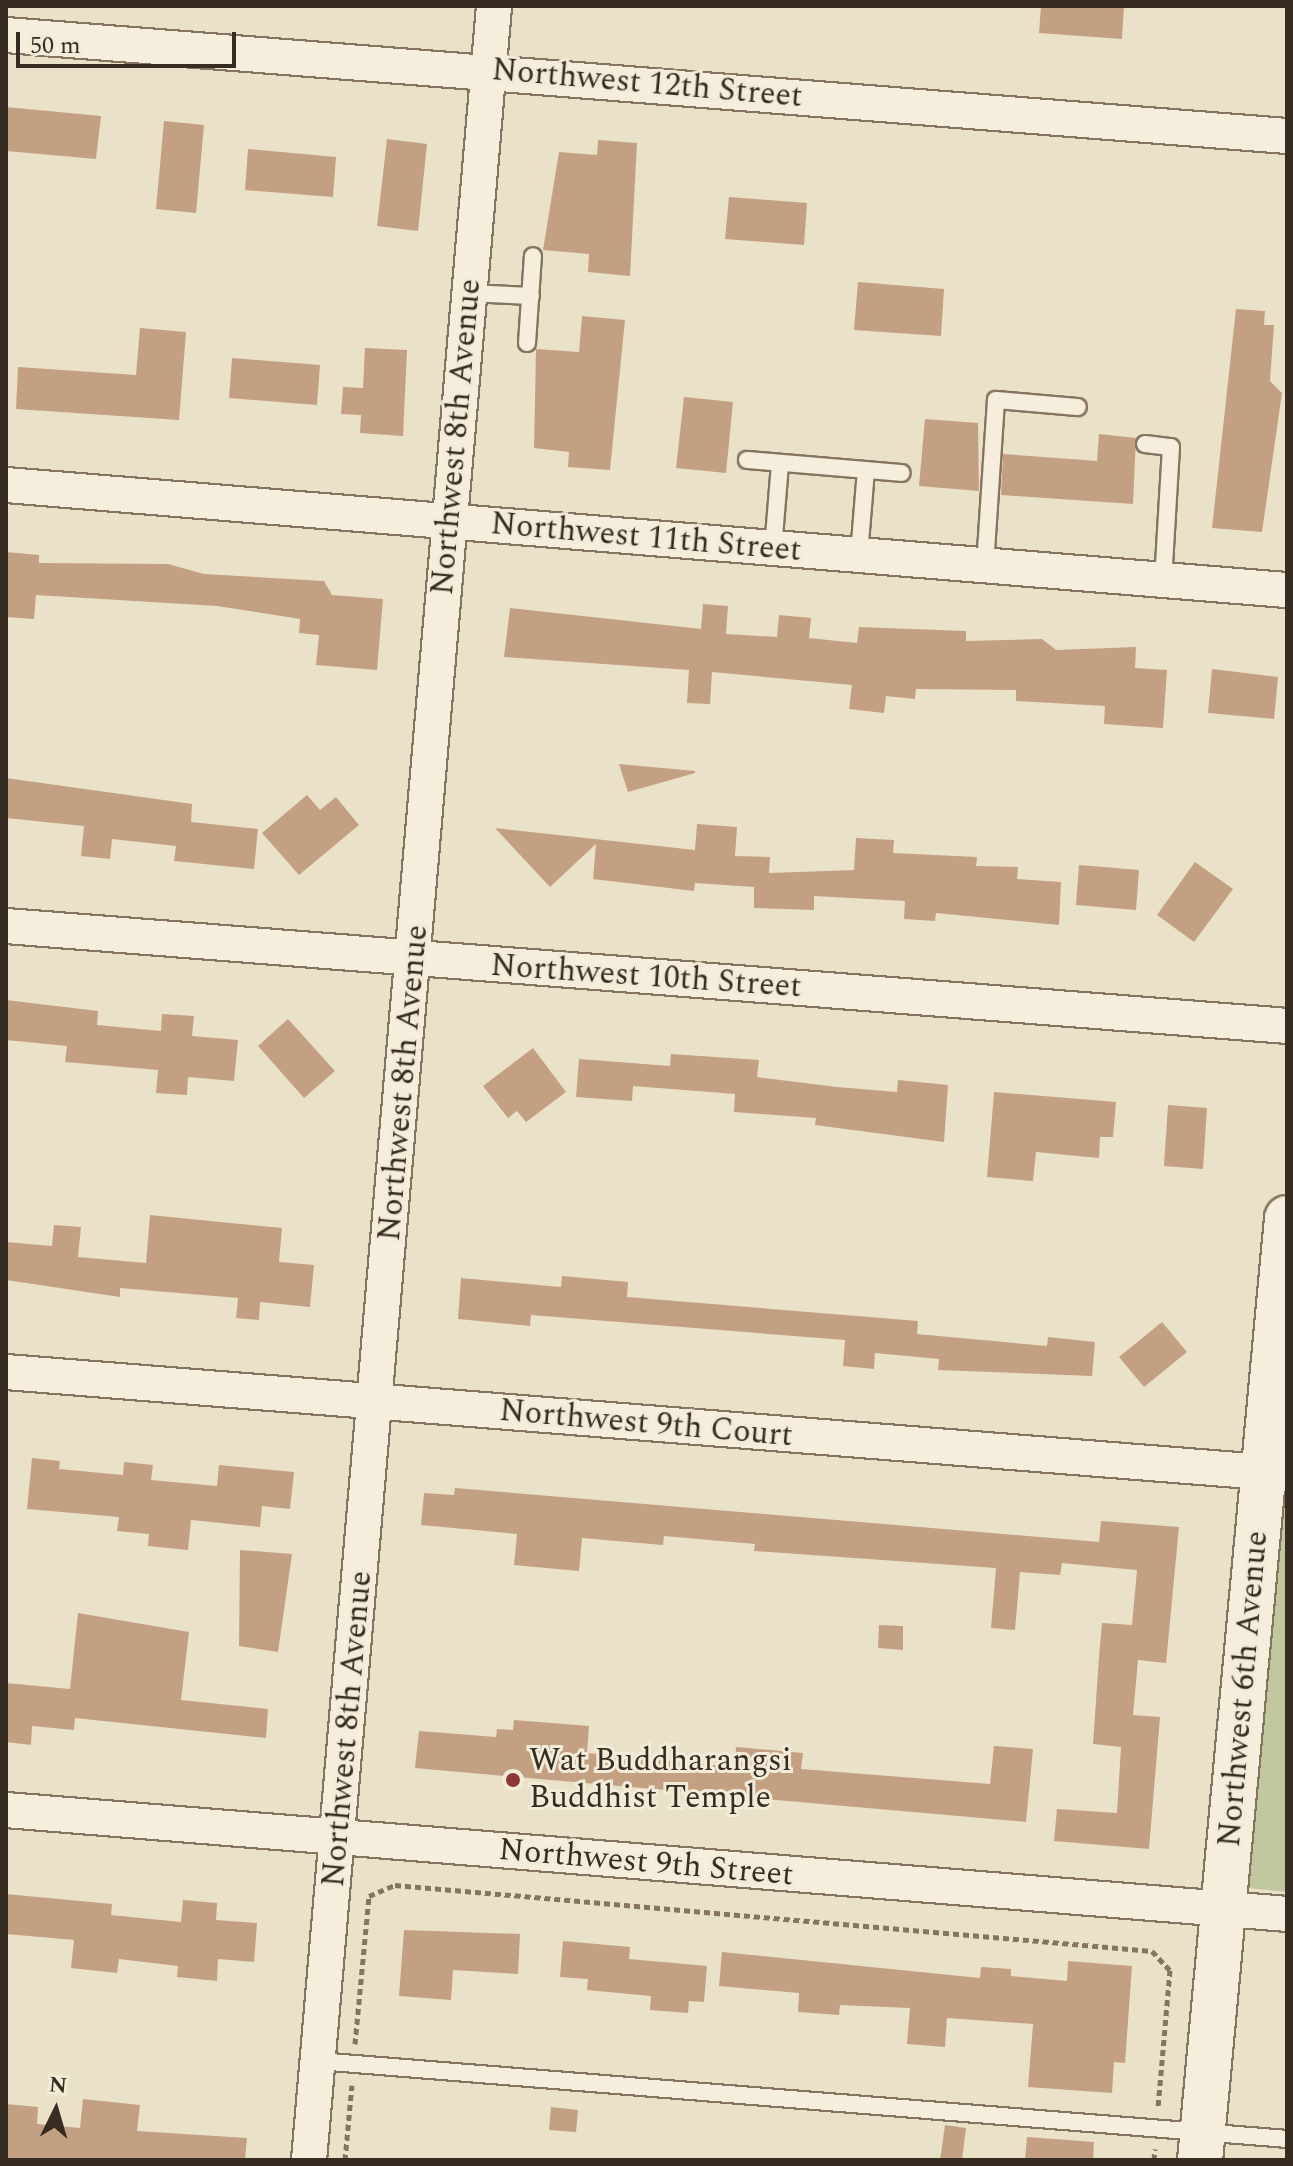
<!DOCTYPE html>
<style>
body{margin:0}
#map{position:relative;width:1293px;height:2166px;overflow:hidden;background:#eae1c9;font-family:Spectral,serif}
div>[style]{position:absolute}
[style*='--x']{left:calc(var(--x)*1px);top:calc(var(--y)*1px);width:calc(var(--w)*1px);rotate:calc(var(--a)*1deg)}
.green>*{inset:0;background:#c1c79e}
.building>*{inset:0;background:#c4a083}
.path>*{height:5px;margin-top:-2.5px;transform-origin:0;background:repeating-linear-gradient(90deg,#857460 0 6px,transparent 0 10px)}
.roads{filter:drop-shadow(2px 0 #857460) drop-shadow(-2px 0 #857460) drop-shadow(0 2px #857460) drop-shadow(0 -2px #857460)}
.lane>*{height:16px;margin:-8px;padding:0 8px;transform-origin:8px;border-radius:8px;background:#f6eedc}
.street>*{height:34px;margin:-17px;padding:0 17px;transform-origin:17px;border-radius:17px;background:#f6eedc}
.secondary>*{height:44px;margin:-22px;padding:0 22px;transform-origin:22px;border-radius:22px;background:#f6eedc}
.dots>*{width:22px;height:22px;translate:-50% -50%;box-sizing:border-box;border:4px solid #f2ebd8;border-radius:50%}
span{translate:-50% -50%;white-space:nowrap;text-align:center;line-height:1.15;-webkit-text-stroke:6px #f2ebd8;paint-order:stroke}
.street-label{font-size:32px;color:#372c21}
.poi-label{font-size:32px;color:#372c21}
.left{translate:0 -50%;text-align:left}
.frame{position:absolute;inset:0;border:8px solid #372c21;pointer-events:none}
.north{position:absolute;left:16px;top:2070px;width:80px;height:80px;-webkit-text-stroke:6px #f2ebd8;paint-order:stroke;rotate:5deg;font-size:22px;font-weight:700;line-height:32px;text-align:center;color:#372c21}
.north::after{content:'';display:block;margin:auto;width:28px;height:36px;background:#372c21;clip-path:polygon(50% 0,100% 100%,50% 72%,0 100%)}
.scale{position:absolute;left:16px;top:32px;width:220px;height:36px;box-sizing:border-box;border:4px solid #372c21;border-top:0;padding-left:10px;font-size:24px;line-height:28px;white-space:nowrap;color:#372c21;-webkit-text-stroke:6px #f2ebd8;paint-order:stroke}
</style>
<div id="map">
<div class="green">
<i style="clip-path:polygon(1284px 1491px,1287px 1492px,1287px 1892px,1248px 1888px)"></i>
</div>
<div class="building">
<i style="clip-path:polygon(1041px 6px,1124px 6px,1122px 39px,1039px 33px)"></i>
<i style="clip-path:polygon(6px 107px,101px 116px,96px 159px,6px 151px)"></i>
<i style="clip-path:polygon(164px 121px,204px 125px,196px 213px,156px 209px)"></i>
<i style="clip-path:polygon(387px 139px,427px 144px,418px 231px,377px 226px)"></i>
<i style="clip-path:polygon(598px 140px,637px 143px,630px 276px,588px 272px,589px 254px,543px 250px,559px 152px,597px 155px)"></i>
<i style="clip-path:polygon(248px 149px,336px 157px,333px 197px,245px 190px)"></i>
<i style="clip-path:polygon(729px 197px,807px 203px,804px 245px,725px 239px)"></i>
<i style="clip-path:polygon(858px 282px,944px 289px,941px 336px,854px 330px)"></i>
<i style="clip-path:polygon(1236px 309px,1265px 311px,1264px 325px,1274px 325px,1270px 381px,1282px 393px,1262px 532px,1212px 528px)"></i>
<i style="clip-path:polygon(582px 316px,625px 320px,610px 470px,568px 467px,569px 452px,534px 448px,536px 349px,579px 352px)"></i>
<i style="clip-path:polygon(140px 328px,186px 332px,179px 420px,16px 409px,18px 367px,136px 375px)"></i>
<i style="clip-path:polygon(365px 348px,407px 350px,403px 436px,360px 433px,361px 415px,341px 414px,343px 387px,363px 388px)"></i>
<i style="clip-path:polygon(232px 358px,320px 365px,317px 405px,229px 398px)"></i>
<i style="clip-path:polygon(684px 397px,733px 402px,726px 473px,676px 468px)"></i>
<i style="clip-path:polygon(925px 419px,978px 423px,979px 491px,919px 486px)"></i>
<i style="clip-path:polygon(1099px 434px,1136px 438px,1133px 504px,1001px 495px,1003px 454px,1097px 461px)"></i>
<i style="clip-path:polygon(6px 552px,39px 555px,39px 563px,168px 564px,204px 574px,324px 581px,332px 595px,383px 599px,377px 670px,316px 665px,319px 635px,299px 633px,300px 619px,217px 606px,36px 595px,34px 619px,6px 617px)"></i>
<i style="clip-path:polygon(703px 604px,728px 606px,726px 634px,777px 637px,779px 615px,811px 618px,809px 638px,857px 643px,859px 627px,966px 631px,966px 641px,1042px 639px,1056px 650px,1136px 647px,1135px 668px,1167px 670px,1163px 728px,1104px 724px,1105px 706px,1016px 701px,1016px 690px,916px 689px,915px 699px,886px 696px,884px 713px,849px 709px,852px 685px,712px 672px,710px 704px,687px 703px,689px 670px,504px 657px,510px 608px,701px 629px)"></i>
<i style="clip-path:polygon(1212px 669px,1278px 677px,1274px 719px,1208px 713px)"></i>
<i style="clip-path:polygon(619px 764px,695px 771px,695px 773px,628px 792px)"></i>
<i style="clip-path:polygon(6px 778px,192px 804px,191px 822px,258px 829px,254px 869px,174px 861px,176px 846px,112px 839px,110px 859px,81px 856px,84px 826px,6px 818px)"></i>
<i style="clip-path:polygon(307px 795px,320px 810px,336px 797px,359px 825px,299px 875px,262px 833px)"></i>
<i style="clip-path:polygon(697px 824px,737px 827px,735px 856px,770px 857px,769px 873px,854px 870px,856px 838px,894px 840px,893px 853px,977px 857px,976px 866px,1018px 867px,1017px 879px,1061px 882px,1059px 925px,936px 913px,935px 921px,904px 919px,905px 901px,814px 896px,814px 910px,754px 908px,754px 887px,695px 883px,694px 891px,593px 879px,596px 844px,550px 887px,495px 828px,695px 850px)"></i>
<i style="clip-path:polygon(1195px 862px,1233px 889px,1194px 942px,1157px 915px)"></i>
<i style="clip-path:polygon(1079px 865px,1139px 870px,1136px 910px,1076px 905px)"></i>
<i style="clip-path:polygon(6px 1000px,98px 1011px,97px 1025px,161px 1031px,162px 1014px,194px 1016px,192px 1036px,238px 1040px,234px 1081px,188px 1077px,187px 1095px,156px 1093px,158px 1070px,65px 1062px,67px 1046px,6px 1040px)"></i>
<i style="clip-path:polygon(288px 1019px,335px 1071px,304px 1098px,258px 1046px)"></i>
<i style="clip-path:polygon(533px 1048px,566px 1092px,526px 1122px,517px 1111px,508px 1118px,483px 1086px)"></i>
<i style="clip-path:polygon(671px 1054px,759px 1060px,757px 1077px,837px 1087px,897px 1092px,898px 1080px,948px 1085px,944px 1142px,815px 1125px,816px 1118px,734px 1112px,735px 1094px,633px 1086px,632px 1101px,576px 1097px,579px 1059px,670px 1066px)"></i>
<i style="clip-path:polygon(994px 1092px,1116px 1102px,1113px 1137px,1100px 1137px,1099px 1158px,1036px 1152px,1033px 1181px,987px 1177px)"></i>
<i style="clip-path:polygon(1168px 1105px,1207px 1108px,1203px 1169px,1164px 1166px)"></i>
<i style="clip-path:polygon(150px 1215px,282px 1228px,279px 1262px,314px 1265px,310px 1307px,260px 1302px,259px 1320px,236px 1318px,238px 1298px,120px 1288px,120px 1297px,6px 1280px,6px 1242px,52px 1246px,54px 1225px,81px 1227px,78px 1257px,146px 1263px)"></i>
<i style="clip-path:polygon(562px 1276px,628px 1282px,627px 1297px,918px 1321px,917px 1334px,1047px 1346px,1048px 1337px,1095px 1342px,1092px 1376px,938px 1370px,939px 1359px,875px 1353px,874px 1369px,843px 1366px,845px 1340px,531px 1315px,530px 1326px,458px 1319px,461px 1278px,561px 1287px)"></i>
<i style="clip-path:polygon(1162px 1322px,1187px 1352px,1144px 1387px,1119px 1357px)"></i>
<i style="clip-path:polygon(32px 1458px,60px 1461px,59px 1469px,123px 1475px,124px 1462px,153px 1465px,151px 1480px,217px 1486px,219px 1465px,294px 1472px,290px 1509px,262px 1506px,260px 1527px,191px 1520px,188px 1550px,148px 1546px,149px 1534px,117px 1531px,119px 1517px,27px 1509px)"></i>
<i style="clip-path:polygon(455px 1488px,1099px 1542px,1101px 1521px,1179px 1527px,1166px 1663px,1138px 1660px,1133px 1715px,1160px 1717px,1149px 1849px,1054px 1841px,1057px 1809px,1117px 1813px,1121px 1747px,1093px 1744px,1099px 1657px,1102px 1623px,1132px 1625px,1137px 1570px,1062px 1563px,1060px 1575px,1020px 1572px,1015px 1630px,991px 1628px,996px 1568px,754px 1551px,755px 1544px,664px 1536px,663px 1545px,582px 1538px,579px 1571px,514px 1565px,517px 1534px,421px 1525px,424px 1493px,454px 1495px)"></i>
<i style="clip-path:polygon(240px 1550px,292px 1554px,278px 1652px,239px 1646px)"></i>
<i style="clip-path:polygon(78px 1613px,189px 1632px,181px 1700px,268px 1709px,266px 1738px,75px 1718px,74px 1730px,32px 1726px,31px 1745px,6px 1742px,6px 1683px,70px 1689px)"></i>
<i style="clip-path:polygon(879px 1625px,903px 1626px,903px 1650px,878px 1648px)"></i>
<i style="clip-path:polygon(514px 1720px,589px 1726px,587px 1753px,735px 1767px,736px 1747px,803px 1753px,801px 1769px,990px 1784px,994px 1746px,1033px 1749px,1026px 1822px,415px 1768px,419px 1731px,496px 1737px,497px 1729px,513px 1730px)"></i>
<i style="clip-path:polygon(6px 1894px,112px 1904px,111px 1915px,181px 1922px,183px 1900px,217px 1903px,216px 1920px,257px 1923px,254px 1962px,218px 1959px,217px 1981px,177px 1977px,178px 1966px,119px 1959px,117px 1973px,71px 1968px,74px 1940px,6px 1934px)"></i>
<i style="clip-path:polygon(404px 1930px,520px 1934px,518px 1974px,453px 1970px,451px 2000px,399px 1996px)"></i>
<i style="clip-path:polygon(563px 1941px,630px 1947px,629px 1959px,707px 1966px,704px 2002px,689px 2001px,688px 2013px,650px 2010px,651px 1996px,587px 1990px,588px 1979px,560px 1977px)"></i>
<i style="clip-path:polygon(722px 1952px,980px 1978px,981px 1967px,1011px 1969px,1011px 1976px,1067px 1981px,1068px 1961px,1132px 1966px,1125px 2063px,1114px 2062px,1112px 2093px,1028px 2087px,1033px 2024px,947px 2018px,945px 2047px,907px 2044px,910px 2008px,840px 2005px,839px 2015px,798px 2012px,799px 1993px,719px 1986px)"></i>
<i style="clip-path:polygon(83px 2099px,140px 2105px,137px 2131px,247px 2138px,245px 2160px,6px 2160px,6px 2104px,38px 2107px,37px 2124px,80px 2128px)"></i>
<i style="clip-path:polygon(551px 2107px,578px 2110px,576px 2132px,549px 2130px)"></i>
<i style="clip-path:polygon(945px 2125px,966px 2128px,962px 2160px,940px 2160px)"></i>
<i style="clip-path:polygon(1027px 2137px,1094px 2142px,1093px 2160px,1025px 2160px)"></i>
</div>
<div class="path">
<i style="--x:355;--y:2044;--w:149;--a:-84.6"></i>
<i style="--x:369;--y:1896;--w:28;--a:-23"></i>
<i style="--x:395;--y:1885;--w:760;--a:4.98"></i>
<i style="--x:1152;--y:1951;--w:26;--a:47"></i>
<i style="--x:1170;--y:1970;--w:138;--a:95"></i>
<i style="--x:345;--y:2160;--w:75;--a:-84.7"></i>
<i style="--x:1154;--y:2160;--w:11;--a:-85"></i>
</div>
<div class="roads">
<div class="lane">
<i style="--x:469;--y:293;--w:62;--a:2.8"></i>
<i style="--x:527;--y:343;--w:87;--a:-86.1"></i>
<i style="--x:1145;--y:444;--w:26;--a:7"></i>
<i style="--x:1171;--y:447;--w:133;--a:93.4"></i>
<i style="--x:747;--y:460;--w:155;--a:4.8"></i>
<i style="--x:773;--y:549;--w:86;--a:-85.3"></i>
<i style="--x:859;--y:555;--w:85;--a:-85.3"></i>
<i style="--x:985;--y:566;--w:166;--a:-86.2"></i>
<i style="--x:996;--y:400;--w:82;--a:4.9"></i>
<i style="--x:318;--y:2061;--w:972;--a:4.6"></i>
</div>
<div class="street">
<i style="--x:6;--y:35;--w:1285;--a:4.51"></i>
<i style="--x:6;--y:485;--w:1285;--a:4.69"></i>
<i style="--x:6;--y:926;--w:1285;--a:4.46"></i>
<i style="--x:6;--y:1372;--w:1285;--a:4.55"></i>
<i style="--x:6;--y:1810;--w:1285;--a:4.64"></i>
<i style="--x:309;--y:2160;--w:2162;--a:-85.09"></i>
</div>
<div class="secondary">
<i style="--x:1200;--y:2160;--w:946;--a:-84.72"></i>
</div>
</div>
<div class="dots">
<i style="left:513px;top:1780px;background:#8d3736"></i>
</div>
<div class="street-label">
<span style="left:647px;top:84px;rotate:5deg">Northwest 12th Street</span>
<span style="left:457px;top:437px;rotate:-85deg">Northwest 8th Avenue</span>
<span style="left:646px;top:538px;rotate:5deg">Northwest 11th Street</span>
<span style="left:646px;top:977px;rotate:4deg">Northwest 10th Street</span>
<span style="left:404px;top:1083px;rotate:-85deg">Northwest 8th Avenue</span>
<span style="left:646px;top:1424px;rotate:5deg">Northwest 9th Court</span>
<span style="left:1244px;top:1689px;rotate:-85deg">Northwest 6th Avenue</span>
<span style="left:348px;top:1729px;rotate:-85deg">Northwest 8th Avenue</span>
<span style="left:646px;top:1863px;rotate:5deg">Northwest 9th Street</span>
</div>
<div class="poi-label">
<span class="left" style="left:529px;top:1780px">Wat Buddharangsi<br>Buddhist Temple</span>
</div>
<div class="frame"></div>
<div class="north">N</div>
<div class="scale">50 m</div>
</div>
